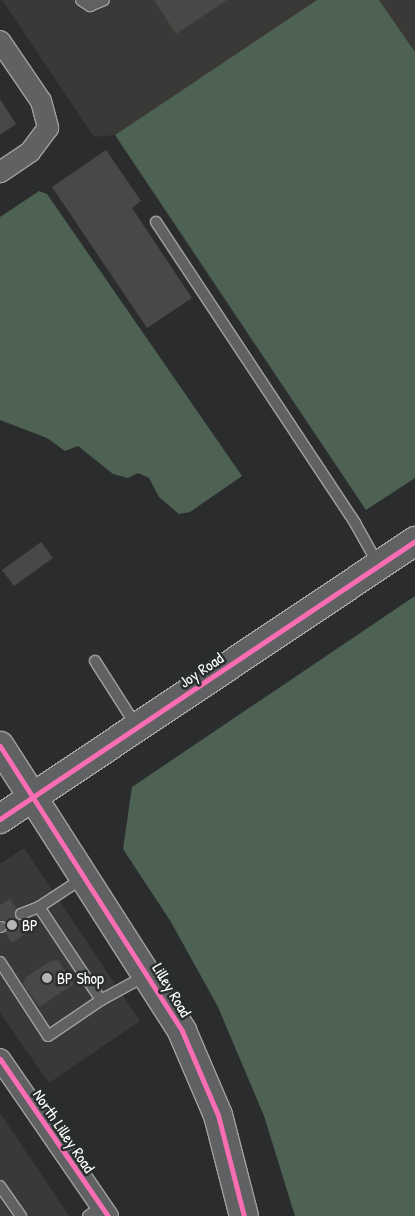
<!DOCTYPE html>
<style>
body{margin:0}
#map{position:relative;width:415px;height:1216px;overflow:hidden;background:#2b2c2d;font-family:"Patrick Hand",sans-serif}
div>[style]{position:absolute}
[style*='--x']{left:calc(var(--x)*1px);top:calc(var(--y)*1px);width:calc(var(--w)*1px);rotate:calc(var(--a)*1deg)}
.built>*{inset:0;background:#3b3937}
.green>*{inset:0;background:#4d6253}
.building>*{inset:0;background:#4a4846}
.roads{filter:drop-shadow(1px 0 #a0a0a0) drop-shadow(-1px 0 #a0a0a0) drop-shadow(0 1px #a0a0a0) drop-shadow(0 -1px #a0a0a0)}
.lane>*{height:10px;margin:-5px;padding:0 5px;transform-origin:5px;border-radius:5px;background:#606162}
.street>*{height:20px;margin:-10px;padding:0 10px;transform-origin:10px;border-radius:10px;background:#606162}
.secondary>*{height:28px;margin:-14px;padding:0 14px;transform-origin:14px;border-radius:14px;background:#606162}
.cycleway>*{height:5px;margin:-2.5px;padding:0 2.5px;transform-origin:2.5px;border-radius:2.5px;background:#f96db3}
.dots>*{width:14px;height:14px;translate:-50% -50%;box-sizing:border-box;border:2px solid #2a2d2e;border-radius:50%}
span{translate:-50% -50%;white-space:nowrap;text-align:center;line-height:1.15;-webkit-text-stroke:5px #2a2d2e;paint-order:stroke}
.street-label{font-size:16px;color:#fff}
.poi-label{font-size:16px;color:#fff}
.left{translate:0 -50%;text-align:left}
</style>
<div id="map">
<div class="built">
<i style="clip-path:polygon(2px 0,317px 0,115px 135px,94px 137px)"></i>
<i style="clip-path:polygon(379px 0,415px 0,415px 52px)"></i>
<i style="clip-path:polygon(24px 848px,140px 1021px,49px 1083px,0 1013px,0 864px)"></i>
<i style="clip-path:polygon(0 1113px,69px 1216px,0 1216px)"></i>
</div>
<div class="green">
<i style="clip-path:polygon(317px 0,379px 0,415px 52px,415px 478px,366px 510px,115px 135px)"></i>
<i style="clip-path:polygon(39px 191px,47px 194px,242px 476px,190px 512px,179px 514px,159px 497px,149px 478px,138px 473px,128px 478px,113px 474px,78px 446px,65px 451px,47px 438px,0 420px,0 217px)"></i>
<i style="clip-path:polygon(415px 596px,415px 1216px,295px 1216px,264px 1116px,218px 1007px,171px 922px,123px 849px,132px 787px)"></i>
</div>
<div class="building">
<i style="clip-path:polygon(154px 0,227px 0,176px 34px)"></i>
<i style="clip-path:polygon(0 99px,16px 124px,0 135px)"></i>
<i style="clip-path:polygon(106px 150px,141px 201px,132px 208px,192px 298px,147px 328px,52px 187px)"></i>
<i style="clip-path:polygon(41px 542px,53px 558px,14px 586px,2px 570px)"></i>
<i style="clip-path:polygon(10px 899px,17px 909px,15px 917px,24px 920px,31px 930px,12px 943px,5px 933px,7px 924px,0 920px,0 905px)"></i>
<i style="clip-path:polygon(58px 960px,74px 984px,39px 1007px,23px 984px,26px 977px,50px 961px)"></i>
</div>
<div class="roads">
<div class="lane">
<i style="--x:81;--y:0;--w:11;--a:34"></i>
<i style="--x:90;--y:6;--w:15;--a:-23"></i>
<i style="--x:156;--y:222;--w:361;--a:56.5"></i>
<i style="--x:355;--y:523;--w:47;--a:60.7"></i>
<i style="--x:95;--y:661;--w:78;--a:57.5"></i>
<i style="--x:21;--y:914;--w:19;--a:-21"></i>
<i style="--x:0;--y:927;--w:1;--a:0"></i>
<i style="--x:0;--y:962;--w:88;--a:57"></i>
<i style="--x:48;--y:1036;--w:64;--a:-34.2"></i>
<i style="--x:101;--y:1000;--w:112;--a:-123.7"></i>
<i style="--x:39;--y:907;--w:53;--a:-33.4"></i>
<i style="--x:101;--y:1000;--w:50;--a:-28.6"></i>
<i style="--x:0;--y:1186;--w:37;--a:55"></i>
<i style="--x:88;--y:1216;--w:16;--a:-35"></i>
</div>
<div class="street">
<i style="--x:0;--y:41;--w:73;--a:55.7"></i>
<i style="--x:41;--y:101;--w:28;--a:75"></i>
<i style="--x:48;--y:128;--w:30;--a:127"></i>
<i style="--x:30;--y:152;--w:36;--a:146"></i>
<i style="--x:0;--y:1059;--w:191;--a:55.5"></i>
</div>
<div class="secondary">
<i style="--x:0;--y:746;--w:338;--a:57.4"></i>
<i style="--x:182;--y:1031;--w:91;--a:66.8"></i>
<i style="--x:218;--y:1115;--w:104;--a:75.6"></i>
<i style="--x:0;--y:819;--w:500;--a:-33.8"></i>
</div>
</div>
<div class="cycleway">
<i style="--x:0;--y:746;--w:338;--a:57.4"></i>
<i style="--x:182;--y:1031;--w:91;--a:66.8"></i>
<i style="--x:218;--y:1115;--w:104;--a:75.6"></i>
<i style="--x:0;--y:819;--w:500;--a:-33.8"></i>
<i style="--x:0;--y:1059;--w:191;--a:55.5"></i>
</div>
<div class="dots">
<i style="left:12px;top:925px;background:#b5b5b6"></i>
<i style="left:47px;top:978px;background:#b5b5b6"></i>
</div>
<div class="street-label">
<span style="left:201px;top:670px;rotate:-34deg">Joy Road</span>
<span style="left:172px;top:990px;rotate:59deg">Lilley Road</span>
<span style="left:64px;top:1131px;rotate:56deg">North Lilley Road</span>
</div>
<div class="poi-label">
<span class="left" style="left:22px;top:925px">BP</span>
<span class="left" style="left:57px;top:978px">BP Shop</span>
</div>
</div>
